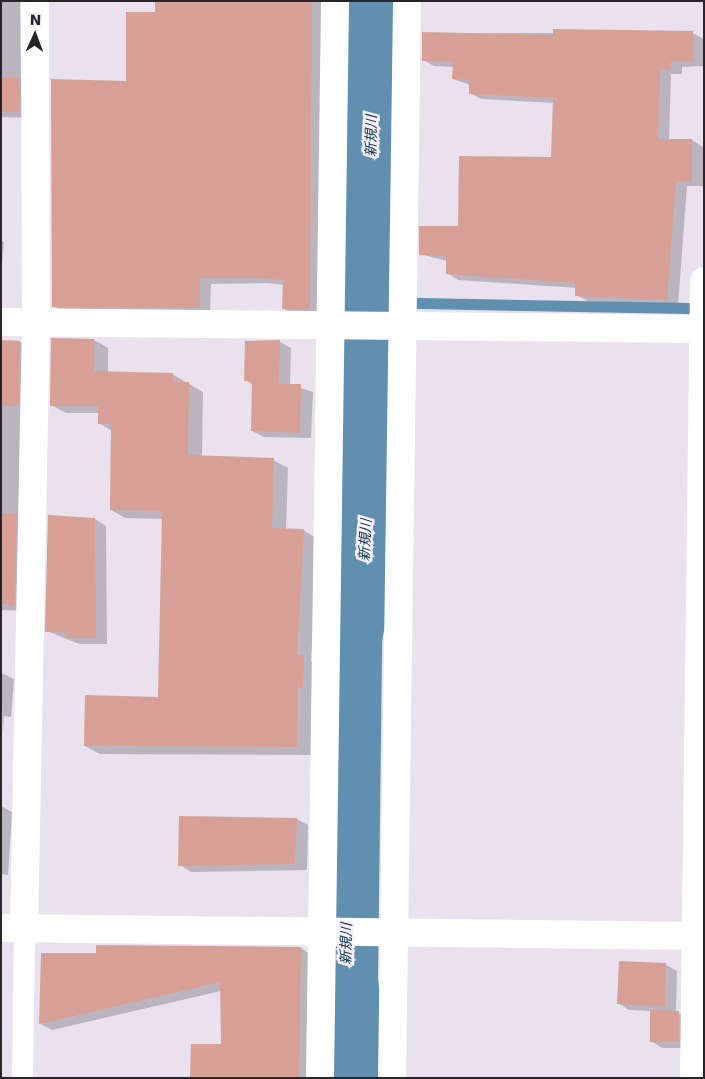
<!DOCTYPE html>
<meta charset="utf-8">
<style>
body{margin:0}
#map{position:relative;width:705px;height:1079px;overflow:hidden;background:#e9e2ee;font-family:"DejaVu Sans","Noto Sans JP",sans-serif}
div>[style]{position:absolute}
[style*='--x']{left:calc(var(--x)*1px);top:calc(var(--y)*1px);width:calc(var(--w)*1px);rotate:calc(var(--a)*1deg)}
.shadow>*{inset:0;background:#0003}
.stream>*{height:11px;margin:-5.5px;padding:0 5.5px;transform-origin:5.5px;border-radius:5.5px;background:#608faf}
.river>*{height:64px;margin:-32px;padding:0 32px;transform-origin:32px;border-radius:32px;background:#608faf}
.building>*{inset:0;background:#d89f96}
.service>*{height:21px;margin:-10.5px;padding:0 10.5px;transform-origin:10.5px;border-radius:10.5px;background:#fff}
.minor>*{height:28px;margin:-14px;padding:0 14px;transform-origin:14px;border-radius:14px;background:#fff}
span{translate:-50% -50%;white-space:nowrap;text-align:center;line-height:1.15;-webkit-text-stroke:5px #f6f0fb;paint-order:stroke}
.water-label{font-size:14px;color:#0b334a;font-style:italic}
.frame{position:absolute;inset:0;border:2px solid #28262a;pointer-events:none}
.north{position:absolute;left:10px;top:10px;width:50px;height:50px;-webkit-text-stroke:4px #f6f0fb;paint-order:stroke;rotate:2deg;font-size:14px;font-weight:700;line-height:20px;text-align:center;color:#28262a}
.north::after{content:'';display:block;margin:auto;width:18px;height:22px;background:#28262a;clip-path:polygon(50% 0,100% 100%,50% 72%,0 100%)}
</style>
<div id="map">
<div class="shadow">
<i style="clip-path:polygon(1px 1px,20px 1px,21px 80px,31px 86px,31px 118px,1px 117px)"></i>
<i style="clip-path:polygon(156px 1px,323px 1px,320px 315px,294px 315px,283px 308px,284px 285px,268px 283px,211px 284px,210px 314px,63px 312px,53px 306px,127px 82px,156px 13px)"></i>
<i style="clip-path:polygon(423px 33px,692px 33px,704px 39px,704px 66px,682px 67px,682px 74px,671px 74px,669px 140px,692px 140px,703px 147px,703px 186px,687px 186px,678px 306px,588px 301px,576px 295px,577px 288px,458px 280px,447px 273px,447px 261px,420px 254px,553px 158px,554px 103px,481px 99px,470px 93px,470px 85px,453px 79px,454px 67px,434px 66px,423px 60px)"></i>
<i style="clip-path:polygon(1px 240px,4px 242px,1px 275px)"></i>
<i style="clip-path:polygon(94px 340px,108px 348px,108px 373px,172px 374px,203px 392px,202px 457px,273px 460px,288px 468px,286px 530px,303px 530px,318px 539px,311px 661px,318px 665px,317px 696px,312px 695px,311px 755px,100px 754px,85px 746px,159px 698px,163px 519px,125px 518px,111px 510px,112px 431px,99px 423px,99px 413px,66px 413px,51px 405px)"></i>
<i style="clip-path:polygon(1px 341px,20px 342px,31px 348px,26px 611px,1px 610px)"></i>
<i style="clip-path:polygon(280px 342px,291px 348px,290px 385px,313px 392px,311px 438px,264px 437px,252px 431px,253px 385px,245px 380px)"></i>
<i style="clip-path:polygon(95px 519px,106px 526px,107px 644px,79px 644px,47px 631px)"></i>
<i style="clip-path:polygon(1px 673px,14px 679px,11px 717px,4px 716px,3px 734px)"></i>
<i style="clip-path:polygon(1px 806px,12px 812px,8px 875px,1px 874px)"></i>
<i style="clip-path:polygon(297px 819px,308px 825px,307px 870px,191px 872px,180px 865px)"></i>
<i style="clip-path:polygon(97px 946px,301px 948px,312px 955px,310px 1078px,191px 1078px,222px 1045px,221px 991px,52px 1030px,41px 1024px,97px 955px)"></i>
<i style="clip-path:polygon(620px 962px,666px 965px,677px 971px,676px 1012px,690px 1019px,690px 1048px,662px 1048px,651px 1041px,651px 1011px,629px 1010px,618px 1003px)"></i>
</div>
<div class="stream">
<i style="--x:369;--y:302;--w:319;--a:1.1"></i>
</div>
<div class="river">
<i style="--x:356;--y:1078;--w:99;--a:-95.8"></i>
<i style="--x:346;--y:980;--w:342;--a:-89.3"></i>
<i style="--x:350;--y:638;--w:86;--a:-79.2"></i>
<i style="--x:366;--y:554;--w:553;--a:-89.27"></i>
</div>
<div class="building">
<i style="clip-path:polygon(155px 1px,312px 1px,310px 309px,282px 309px,283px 280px,256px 278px,200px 278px,200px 308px,52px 307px,51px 79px,126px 81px,126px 12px,155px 12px)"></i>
<i style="clip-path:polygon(553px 29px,693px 31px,693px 61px,671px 61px,671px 69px,660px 69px,658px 139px,692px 139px,692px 181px,676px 181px,667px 300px,575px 296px,575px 283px,446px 274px,446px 256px,419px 255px,419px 226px,458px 226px,459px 156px,551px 157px,553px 98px,469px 94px,469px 80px,452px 79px,453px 61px,422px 61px,422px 32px,553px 35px)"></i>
<i style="clip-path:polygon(1px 77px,20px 78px,20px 112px,1px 112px)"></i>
<i style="clip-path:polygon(51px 338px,94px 339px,94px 371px,173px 373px,173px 382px,189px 382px,188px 455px,274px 458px,272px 528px,304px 529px,297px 655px,304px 655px,303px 688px,298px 688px,297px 747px,84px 746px,85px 695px,158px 697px,162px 511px,110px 510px,111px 424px,98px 424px,98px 406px,50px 406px)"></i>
<i style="clip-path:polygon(1px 340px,20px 341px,19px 406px,1px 406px)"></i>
<i style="clip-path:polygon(280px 340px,279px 384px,301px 384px,300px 433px,251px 431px,252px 381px,244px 381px,245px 341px)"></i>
<i style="clip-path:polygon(1px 513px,17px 514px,15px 605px,1px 604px)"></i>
<i style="clip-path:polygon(48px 515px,95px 518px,96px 638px,66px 638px,67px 632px,45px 632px)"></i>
<i style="clip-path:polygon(179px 816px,297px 818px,295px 864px,178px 866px)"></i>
<i style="clip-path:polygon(96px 945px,301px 947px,299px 1078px,190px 1078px,191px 1044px,221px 1044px,220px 982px,39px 1024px,41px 953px,96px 953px)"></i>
<i style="clip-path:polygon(619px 961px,666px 963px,665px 1006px,617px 1004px)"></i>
<i style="clip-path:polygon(650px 1010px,679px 1011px,679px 1042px,650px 1042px)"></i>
</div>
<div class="service">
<i style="--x:22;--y:1078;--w:150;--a:-89.2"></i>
</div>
<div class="minor">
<i style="--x:1;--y:322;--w:703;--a:0.57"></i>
<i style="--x:1;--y:928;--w:703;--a:0.65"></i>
<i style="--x:24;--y:928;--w:606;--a:-88.87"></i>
<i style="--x:36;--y:322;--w:321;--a:-90.2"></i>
<i style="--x:320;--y:1078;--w:1077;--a:-89.2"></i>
<i style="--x:392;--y:1078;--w:1077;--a:-89.2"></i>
<i style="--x:694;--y:1078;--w:797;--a:-89.28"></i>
</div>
<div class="water-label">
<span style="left:371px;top:136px;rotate:-89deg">新規川</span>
<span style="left:365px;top:540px;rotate:-87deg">新規川</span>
<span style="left:346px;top:944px;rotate:-89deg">新規川</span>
</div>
<div class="frame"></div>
<div class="north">N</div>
</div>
